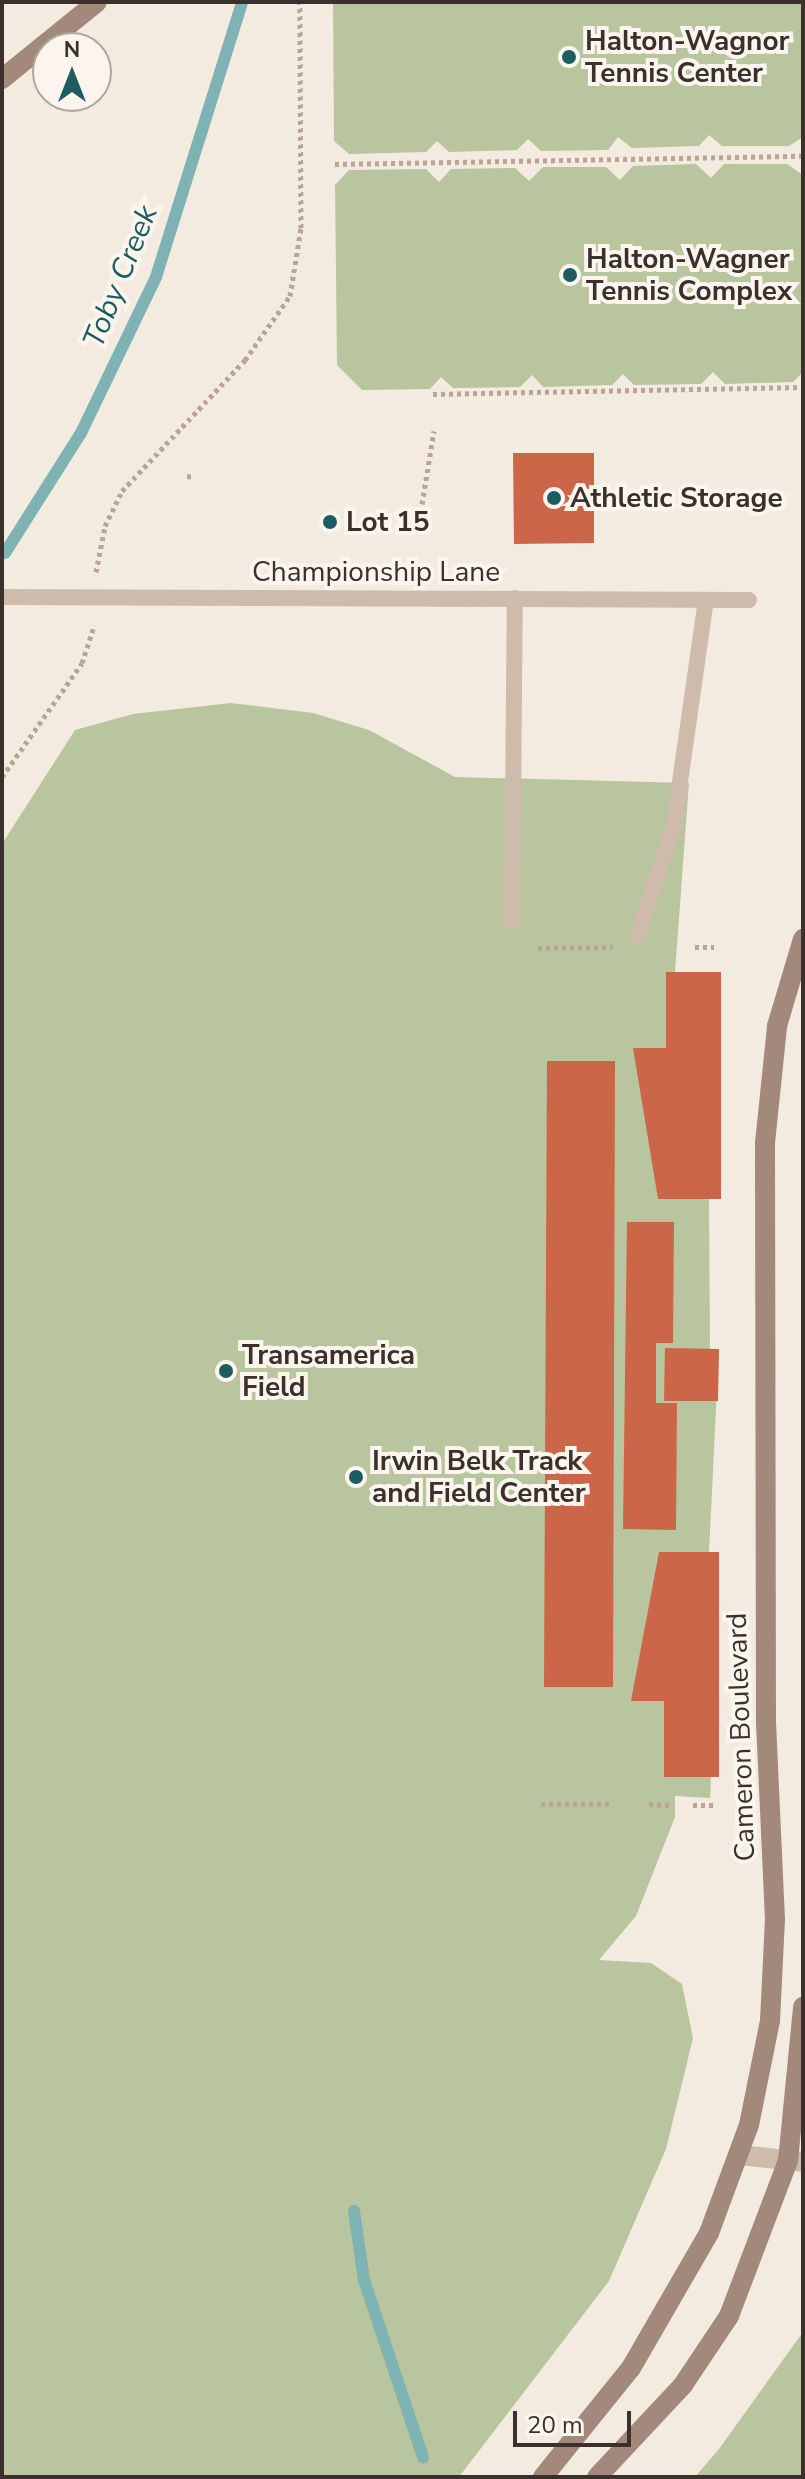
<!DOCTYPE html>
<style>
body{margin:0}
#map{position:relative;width:805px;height:2479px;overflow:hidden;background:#f4ebe0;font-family:"Nunito Sans",sans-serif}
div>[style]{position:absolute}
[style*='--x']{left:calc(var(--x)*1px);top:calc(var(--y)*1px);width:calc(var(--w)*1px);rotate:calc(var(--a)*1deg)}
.green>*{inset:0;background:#b9c59f}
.stream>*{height:12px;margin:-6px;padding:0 6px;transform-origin:6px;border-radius:6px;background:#7eb2b3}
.building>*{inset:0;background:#cb6648}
.path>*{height:5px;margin-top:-2.5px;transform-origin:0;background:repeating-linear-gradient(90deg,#baa495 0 4px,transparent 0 8px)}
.lane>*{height:16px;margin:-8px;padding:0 8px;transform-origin:8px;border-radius:8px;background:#cebbab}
.street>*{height:20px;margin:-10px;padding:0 10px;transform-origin:10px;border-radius:10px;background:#cebbab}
.secondary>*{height:20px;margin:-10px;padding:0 10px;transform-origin:10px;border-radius:10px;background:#a2897c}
.dots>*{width:22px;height:22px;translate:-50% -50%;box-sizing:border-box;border:4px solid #fbf5ee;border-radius:50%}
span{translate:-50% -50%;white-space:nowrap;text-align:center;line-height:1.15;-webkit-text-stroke:8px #fbf5ee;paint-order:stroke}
.poi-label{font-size:28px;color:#3b302b;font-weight:700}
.left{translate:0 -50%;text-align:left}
.street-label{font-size:28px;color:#3b302b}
.water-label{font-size:30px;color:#1d5c60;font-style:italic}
.frame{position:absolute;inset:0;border:4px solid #3b302b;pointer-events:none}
.north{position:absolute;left:32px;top:32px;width:80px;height:80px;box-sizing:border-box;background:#fbf5ee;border:2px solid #aea6a0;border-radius:50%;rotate:0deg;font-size:22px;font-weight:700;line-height:32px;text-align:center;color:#3b302b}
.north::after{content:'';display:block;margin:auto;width:28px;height:36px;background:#1d5c60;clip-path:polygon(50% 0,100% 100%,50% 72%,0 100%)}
.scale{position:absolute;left:513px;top:2411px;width:118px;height:36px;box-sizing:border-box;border:4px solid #3b302b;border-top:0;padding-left:10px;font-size:24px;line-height:28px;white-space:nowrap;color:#3b302b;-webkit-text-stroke:6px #fbf5ee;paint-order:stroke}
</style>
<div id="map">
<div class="green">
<i style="clip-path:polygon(333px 2px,803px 2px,803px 137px,789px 146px,722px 146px,709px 135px,699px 146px,632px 148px,618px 137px,608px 150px,541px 151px,528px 139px,517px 150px,449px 152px,437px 141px,426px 152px,349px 154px,334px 141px)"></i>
<i style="clip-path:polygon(696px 164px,711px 178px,724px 164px,787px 164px,803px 175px,803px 372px,793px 382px,725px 384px,713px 372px,701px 384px,634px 385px,623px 374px,612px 385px,543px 387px,532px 375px,520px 387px,453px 388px,441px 377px,430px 389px,362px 390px,337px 365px,335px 185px,349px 170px,426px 169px,439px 182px,451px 169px,515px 168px,529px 181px,543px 167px,606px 167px,620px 180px,633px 166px)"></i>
<i style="clip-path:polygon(231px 703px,313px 713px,369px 730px,455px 777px,689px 783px,675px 972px,709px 1199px,710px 1349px,719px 1349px,709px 1552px,719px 1552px,719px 1777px,711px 1777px,710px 1798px,675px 1796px,675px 1817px,636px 1916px,599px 1960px,651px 1963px,682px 1984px,693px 2038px,666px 2149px,609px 2281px,459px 2477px,2px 2477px,2px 844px,75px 730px,133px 714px)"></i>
<i style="clip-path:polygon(803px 2332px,803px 2477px,695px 2477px,719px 2449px)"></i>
</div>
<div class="stream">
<i style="--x:5;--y:553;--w:142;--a:-57.7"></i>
<i style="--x:81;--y:433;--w:173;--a:-64.3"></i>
<i style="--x:156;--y:277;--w:288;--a:-72.6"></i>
<i style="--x:354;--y:2211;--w:70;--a:81.8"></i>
<i style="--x:364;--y:2280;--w:187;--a:71.6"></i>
</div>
<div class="building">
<i style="clip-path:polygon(513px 453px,594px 453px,594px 543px,514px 544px)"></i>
<i style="clip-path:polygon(666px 972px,721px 972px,721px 1199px,658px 1199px,633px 1048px,666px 1048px)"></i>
<i style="clip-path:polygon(547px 1061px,615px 1061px,613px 1687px,544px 1687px)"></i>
<i style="clip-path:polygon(627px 1222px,674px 1222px,673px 1343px,656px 1343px,656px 1403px,677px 1403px,676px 1530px,623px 1529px)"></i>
<i style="clip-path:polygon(665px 1348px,719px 1349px,718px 1401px,664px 1401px)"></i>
<i style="clip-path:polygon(659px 1552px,719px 1552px,719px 1777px,664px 1777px,664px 1701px,631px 1701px)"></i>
</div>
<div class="path">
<i style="--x:335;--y:164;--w:468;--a:-1"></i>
<i style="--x:433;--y:394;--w:370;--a:-1.1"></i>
<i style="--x:187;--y:476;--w:8;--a:7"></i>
<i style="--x:422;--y:504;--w:74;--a:-80.7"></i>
<i style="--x:96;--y:572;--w:47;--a:-78.9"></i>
<i style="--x:105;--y:526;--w:39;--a:-64"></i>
<i style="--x:122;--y:491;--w:180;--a:-46.8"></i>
<i style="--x:245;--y:360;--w:78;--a:-54.9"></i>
<i style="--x:290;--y:296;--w:69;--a:-80.8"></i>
<i style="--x:301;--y:228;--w:226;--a:-90.3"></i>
<i style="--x:2;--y:777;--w:139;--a:-54.9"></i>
<i style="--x:82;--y:663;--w:40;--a:-72"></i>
<i style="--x:695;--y:947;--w:19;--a:0"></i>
<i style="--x:538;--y:948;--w:75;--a:-0.8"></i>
<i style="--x:541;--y:1804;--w:72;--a:0"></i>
<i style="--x:649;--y:1804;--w:22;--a:3"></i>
<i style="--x:693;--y:1805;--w:21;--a:0"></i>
</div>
<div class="lane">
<i style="--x:2;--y:597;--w:747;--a:0.23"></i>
<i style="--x:512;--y:921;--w:323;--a:-89.5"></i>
<i style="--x:638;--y:936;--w:118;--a:-72.2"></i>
<i style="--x:674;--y:824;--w:226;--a:-81.9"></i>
</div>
<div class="street">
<i style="--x:740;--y:2155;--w:63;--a:6.3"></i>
</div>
<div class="secondary">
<i style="--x:2;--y:79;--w:122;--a:-39"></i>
<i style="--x:543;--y:2477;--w:140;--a:-51.1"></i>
<i style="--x:631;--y:2368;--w:156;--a:-60"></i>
<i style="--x:709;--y:2233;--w:115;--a:-69.7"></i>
<i style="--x:749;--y:2125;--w:106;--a:-78.6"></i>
<i style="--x:770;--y:2021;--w:101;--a:-87.2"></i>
<i style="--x:775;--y:1920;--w:198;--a:-92.6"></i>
<i style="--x:766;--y:1722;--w:579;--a:-90.1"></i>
<i style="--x:765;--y:1143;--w:118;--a:-84.1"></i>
<i style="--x:777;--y:1026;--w:91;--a:-73.4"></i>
<i style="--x:597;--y:2477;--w:126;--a:-46.9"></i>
<i style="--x:683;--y:2385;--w:83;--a:-56.3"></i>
<i style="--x:729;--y:2316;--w:166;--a:-69.2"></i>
<i style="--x:788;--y:2161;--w:155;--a:-84.4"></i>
</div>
<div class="dots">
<i style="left:569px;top:57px;background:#1d5c60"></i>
<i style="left:570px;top:275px;background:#1d5c60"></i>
<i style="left:554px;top:498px;background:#1d5c60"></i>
<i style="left:330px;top:522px;background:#1d5c60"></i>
<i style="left:226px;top:1371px;background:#1d5c60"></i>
<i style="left:356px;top:1477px;background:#1d5c60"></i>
</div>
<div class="poi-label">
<span class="left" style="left:585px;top:57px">Halton-Wagnor<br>Tennis Center</span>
<span class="left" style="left:586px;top:275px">Halton-Wagner<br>Tennis Complex</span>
<span class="left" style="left:570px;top:498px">Athletic Storage</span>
<span class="left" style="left:346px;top:522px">Lot 15</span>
<span class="left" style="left:242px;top:1371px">Transamerica<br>Field</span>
<span class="left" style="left:372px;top:1477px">Irwin Belk Track<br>and Field Center</span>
</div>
<div class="street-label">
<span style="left:376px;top:572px">Championship Lane</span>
<span style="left:741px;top:1737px;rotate:-92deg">Cameron Boulevard</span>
</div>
<div class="water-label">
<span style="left:121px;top:277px;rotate:-68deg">Toby Creek</span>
</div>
<div class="frame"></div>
<div class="north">N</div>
<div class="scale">20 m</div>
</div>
